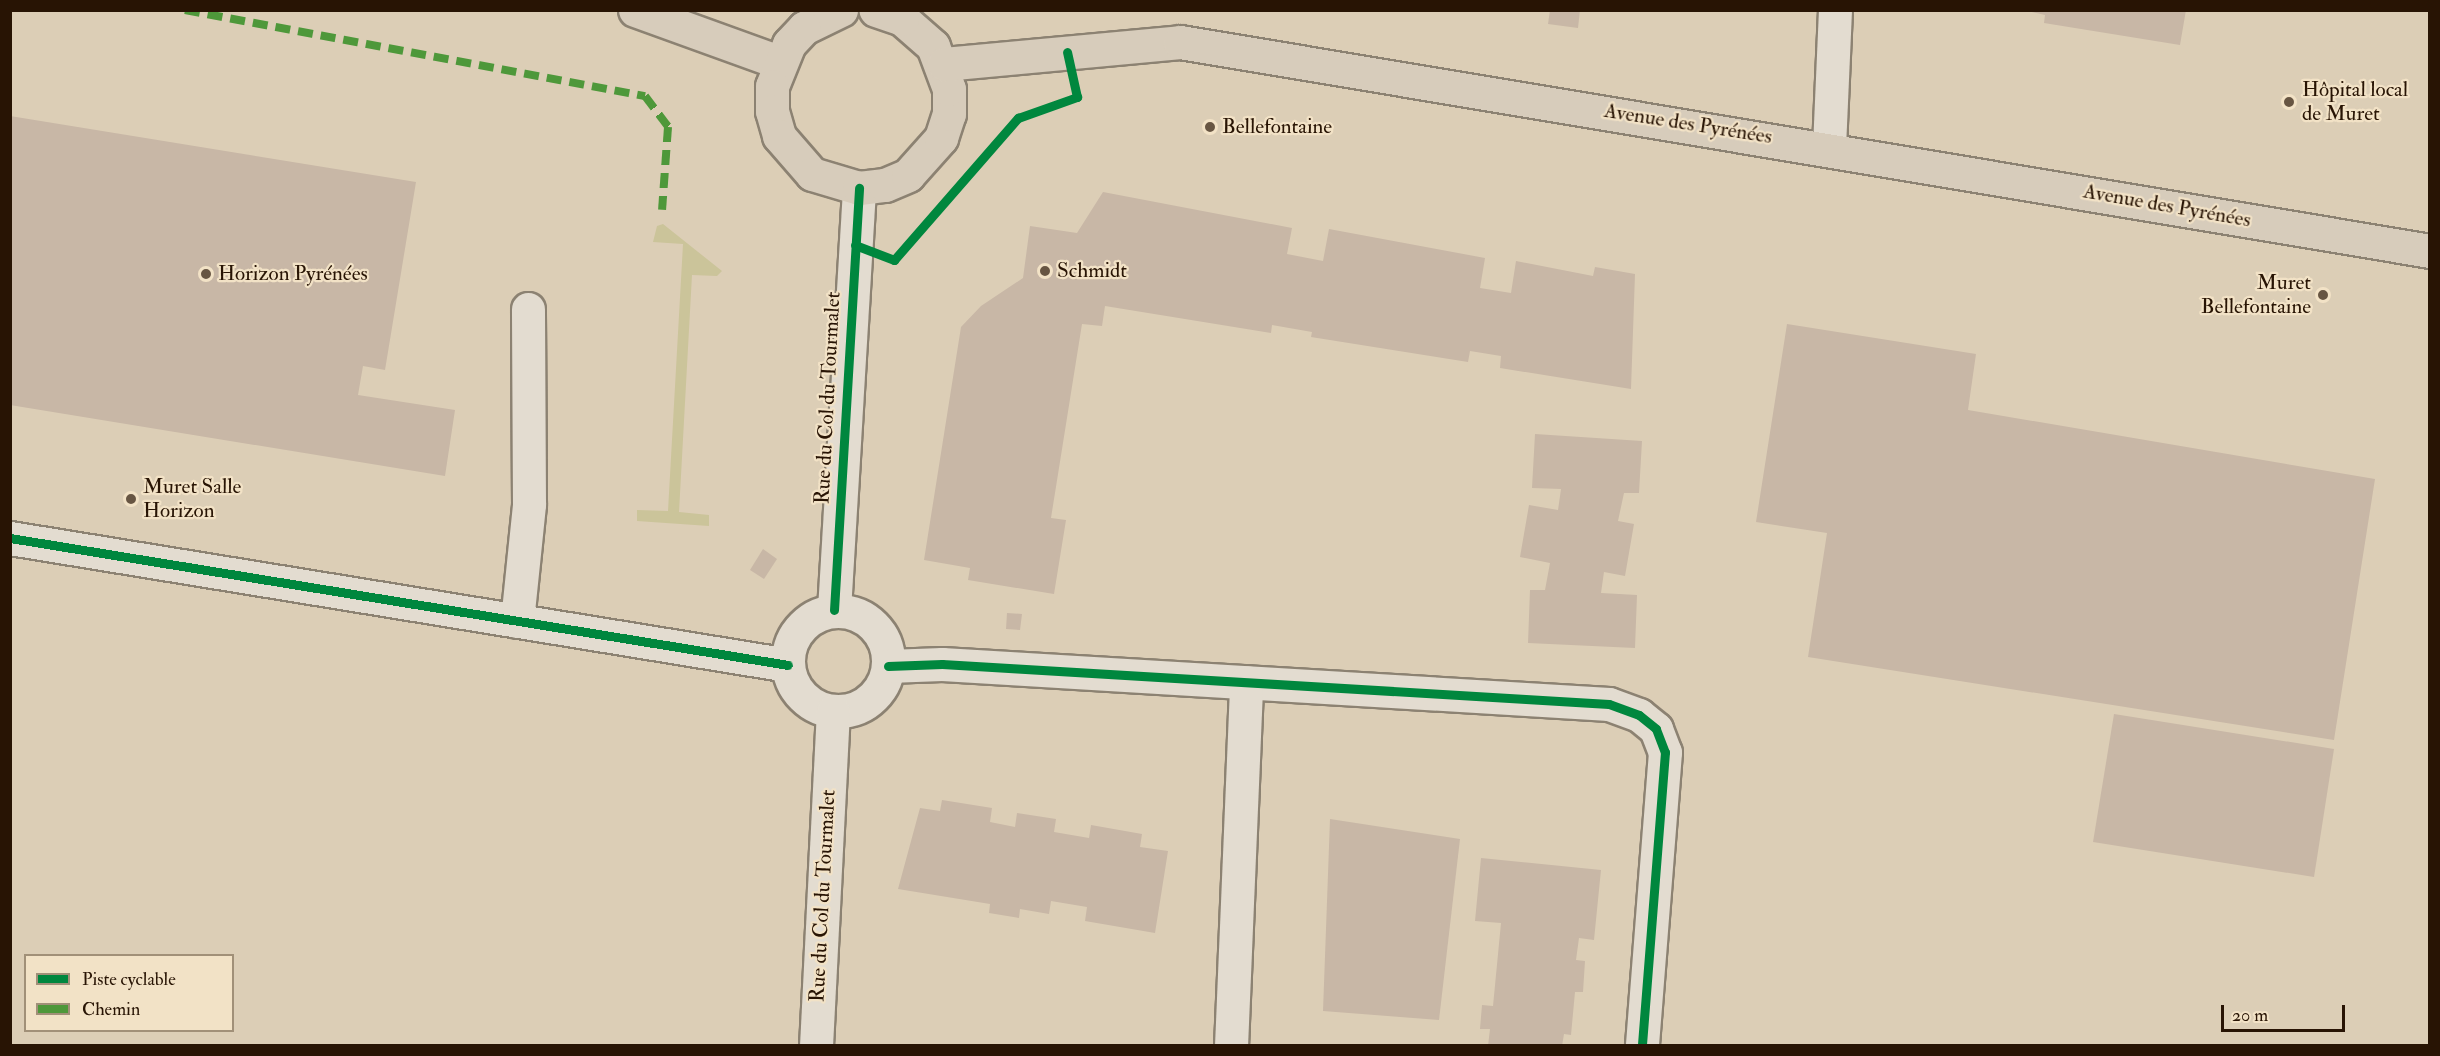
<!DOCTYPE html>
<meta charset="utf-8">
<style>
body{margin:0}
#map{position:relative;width:2440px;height:1056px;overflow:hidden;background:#dcceb6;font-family:"IM FELL Double Pica",serif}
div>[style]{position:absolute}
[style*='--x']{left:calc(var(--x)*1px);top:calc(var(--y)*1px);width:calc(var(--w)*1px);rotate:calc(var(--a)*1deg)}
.green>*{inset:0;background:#cbc49a}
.building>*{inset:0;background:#c8b7a6}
.roads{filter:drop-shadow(2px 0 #8c8272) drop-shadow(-2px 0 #8c8272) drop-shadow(0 2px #8c8272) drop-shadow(0 -2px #8c8272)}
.minor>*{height:33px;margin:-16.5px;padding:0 16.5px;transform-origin:16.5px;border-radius:16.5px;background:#e3dcd0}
.minor>.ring{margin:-16.5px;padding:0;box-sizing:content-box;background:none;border:33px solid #e3dcd0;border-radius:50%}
.major>*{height:33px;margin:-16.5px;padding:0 16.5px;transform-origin:16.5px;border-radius:16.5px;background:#d7ccbb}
.quiet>*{height:8px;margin-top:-4px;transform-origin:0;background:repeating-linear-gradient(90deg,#4e983a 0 15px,transparent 0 23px)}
.cycleway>*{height:9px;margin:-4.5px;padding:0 4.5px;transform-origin:4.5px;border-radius:4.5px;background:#00873e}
.dots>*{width:16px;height:16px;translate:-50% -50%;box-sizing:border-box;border:3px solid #f2e2c6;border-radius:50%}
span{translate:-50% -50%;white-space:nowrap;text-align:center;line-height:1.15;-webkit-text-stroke:4.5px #f2e2c6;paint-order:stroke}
.poi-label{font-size:21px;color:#281404}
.left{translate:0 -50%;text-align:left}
.right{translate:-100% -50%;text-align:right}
.street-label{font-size:21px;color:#281404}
.frame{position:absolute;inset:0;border:12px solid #281404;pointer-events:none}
.legend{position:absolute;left:24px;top:954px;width:210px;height:78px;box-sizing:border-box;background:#f2e2c6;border:2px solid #a19078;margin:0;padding:8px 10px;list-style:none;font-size:18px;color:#281404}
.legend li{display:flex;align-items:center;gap:12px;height:30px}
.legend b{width:30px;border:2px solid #a19078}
.scale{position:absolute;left:2221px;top:1005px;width:124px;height:27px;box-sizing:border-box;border:3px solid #281404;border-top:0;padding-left:8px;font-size:18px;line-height:21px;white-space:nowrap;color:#281404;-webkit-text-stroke:4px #f2e2c6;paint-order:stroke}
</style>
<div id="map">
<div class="green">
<i style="clip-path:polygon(663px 224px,722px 271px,717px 276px,692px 275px,679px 512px,709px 515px,709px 526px,637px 521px,637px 510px,668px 511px,683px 244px,653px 242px,657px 226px)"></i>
</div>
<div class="building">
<i style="clip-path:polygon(1550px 10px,1580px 10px,1578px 28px,1548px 24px)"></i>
<i style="clip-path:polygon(2023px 10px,2186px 10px,2180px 45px,2044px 23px,2045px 15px)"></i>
<i style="clip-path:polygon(10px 116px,416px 182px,385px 370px,363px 366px,358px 395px,455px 410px,445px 476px,10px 405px)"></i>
<i style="clip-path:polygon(1103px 192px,1292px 228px,1287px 254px,1323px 261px,1329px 229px,1485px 258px,1480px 288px,1511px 293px,1516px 261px,1593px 276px,1595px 267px,1635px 274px,1631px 389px,1500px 368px,1501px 356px,1470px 351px,1468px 362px,1311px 337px,1312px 332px,1272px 325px,1271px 333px,1105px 306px,1102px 326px,1082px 324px,1051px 518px,1066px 520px,1054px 594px,968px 580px,970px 568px,924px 560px,961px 327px,981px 306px,1023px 278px,1030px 226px,1077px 233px)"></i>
<i style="clip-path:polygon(1787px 324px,1976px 354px,1968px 410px,2375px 479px,2334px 740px,1808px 657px,1827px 533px,1756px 522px)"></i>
<i style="clip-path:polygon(1535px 434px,1642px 441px,1639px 493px,1624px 493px,1618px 521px,1634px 524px,1625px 576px,1604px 572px,1601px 593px,1637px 595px,1635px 648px,1528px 643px,1530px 590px,1545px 590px,1550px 563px,1520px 557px,1529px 505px,1558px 510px,1561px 489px,1532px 488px)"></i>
<i style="clip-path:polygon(763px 549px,777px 559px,764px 579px,750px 570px)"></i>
<i style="clip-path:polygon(1007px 613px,1022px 614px,1020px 630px,1006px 629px)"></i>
<i style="clip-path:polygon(2114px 714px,2334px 749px,2314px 877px,2093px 842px)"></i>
<i style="clip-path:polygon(942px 800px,992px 808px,990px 822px,1015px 827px,1017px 813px,1056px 819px,1054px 832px,1089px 838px,1091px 825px,1142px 834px,1140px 847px,1168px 851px,1155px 933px,1085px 921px,1087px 907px,1051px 901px,1049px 914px,1020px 909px,1019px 918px,989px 913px,990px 904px,898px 889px,920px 808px,940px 811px)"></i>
<i style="clip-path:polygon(1330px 819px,1460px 839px,1439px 1020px,1323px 1011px)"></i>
<i style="clip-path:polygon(1481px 858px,1601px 870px,1594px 940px,1579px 938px,1576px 960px,1585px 961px,1583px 992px,1575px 992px,1571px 1035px,1564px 1034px,1562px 1046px,1488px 1046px,1490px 1029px,1480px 1029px,1482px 1005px,1493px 1006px,1501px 923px,1475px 921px)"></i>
</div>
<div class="roads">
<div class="minor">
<i style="--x:1829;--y:147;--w:137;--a:-87.5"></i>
<i style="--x:10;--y:538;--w:788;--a:9.27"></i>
<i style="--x:834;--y:610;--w:423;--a:-86.6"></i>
<i class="ring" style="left:788px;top:611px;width:67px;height:67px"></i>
<i style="--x:517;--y:621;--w:118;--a:-84.1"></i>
<i style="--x:529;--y:504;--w:195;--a:-90.3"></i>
<i style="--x:888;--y:666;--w:54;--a:-2.1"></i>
<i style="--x:942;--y:664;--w:668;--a:3.43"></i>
<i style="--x:1609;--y:704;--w:32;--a:20"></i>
<i style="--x:1639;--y:715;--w:22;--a:39"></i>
<i style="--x:1656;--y:729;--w:25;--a:69"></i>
<i style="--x:1665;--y:752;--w:295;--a:94.5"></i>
<i style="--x:816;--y:1046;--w:335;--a:-87.1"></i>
<i style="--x:1231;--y:1046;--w:364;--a:-87.6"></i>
</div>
<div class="major">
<i style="--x:635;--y:10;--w:153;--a:19.9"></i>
<i style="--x:841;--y:10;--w:41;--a:154.1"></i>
<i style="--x:804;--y:28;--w:22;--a:133"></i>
<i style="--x:789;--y:44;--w:45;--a:112"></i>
<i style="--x:772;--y:86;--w:25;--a:90"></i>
<i style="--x:772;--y:111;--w:26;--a:74"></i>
<i style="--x:779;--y:136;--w:50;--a:49"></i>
<i style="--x:812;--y:174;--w:49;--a:16.6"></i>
<i style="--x:859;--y:188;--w:26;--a:-7"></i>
<i style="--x:885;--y:185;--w:25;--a:-23"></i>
<i style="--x:908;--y:175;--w:50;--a:-48.3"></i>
<i style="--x:941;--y:138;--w:25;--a:-72"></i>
<i style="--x:949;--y:114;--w:25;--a:-90"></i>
<i style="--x:949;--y:89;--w:46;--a:-110.4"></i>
<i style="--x:933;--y:46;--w:41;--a:-138.9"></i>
<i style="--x:902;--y:19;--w:28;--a:-161"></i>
<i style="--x:944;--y:64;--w:237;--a:-5.3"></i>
<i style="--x:1180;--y:42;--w:1267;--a:9.49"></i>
</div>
</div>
<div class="quiet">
<i style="--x:185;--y:10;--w:468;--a:10.6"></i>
<i style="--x:645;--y:96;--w:39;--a:53"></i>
<i style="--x:668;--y:127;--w:83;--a:94.1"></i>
</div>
<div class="cycleway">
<i style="--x:855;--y:245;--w:42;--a:21"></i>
<i style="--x:894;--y:260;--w:189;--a:-48.9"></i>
<i style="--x:1018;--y:118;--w:63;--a:-19.6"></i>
<i style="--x:1077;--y:97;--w:46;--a:-102.5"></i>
<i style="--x:10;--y:538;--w:788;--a:9.27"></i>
<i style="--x:834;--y:610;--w:423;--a:-86.6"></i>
<i style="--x:888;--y:666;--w:54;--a:-2.1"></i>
<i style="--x:942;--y:664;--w:668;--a:3.43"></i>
<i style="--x:1609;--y:704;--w:32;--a:20"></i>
<i style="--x:1639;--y:715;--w:22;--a:39"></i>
<i style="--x:1656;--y:729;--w:25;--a:69"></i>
<i style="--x:1665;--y:752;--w:295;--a:94.5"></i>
</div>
<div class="dots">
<i style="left:2289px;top:102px;background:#675542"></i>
<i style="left:1210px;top:127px;background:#675542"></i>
<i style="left:1045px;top:271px;background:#675542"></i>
<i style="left:206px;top:274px;background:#675542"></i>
<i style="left:2323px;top:295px;background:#675542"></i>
<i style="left:131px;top:499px;background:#675542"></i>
</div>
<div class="poi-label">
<span class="left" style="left:2302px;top:102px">Hôpital local<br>de Muret</span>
<span class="left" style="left:1222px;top:127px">Bellefontaine</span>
<span class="left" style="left:1057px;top:271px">Schmidt</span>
<span class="left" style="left:218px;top:274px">Horizon Pyrénées</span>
<span class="right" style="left:2311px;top:295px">Muret<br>Bellefontaine</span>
<span class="left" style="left:143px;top:499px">Muret Salle<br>Horizon</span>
</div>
<div class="street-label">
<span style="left:1688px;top:124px;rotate:9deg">Avenue des Pyrénées</span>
<span style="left:2167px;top:206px;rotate:10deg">Avenue des Pyrénées</span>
<span style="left:828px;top:398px;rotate:-87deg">Rue du Col du Tourmalet</span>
<span style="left:823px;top:896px;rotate:-87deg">Rue du Col du Tourmalet</span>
</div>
<div class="frame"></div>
<ul class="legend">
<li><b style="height:8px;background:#00873e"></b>Piste cyclable</li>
<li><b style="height:8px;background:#4e983a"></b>Chemin</li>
</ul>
<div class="scale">20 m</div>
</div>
